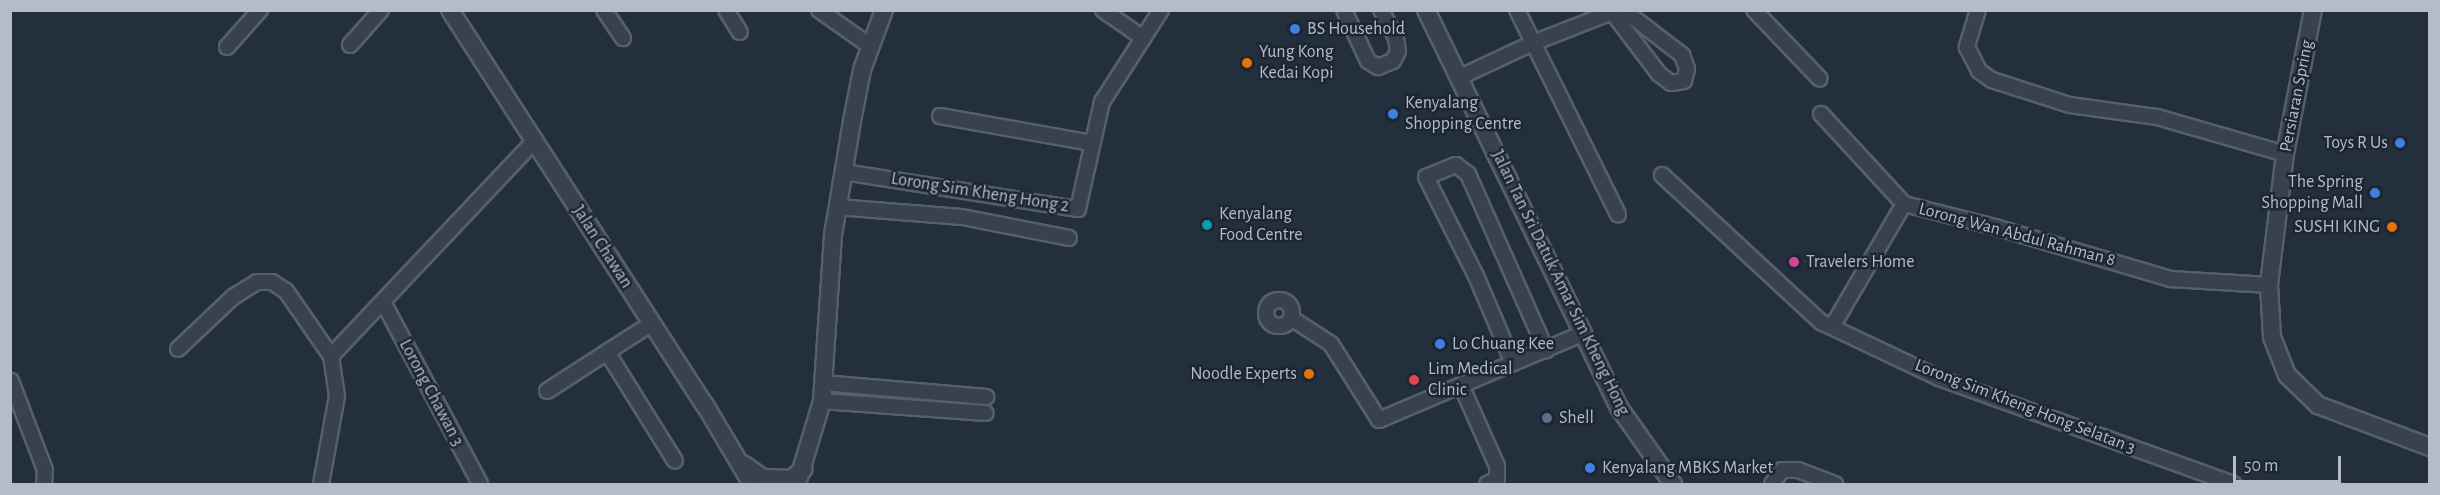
<!DOCTYPE html>
<style>
body{margin:0}
#map{position:relative;width:2440px;height:495px;overflow:hidden;background:#242f3e;font-family:"Alegreya Sans",sans-serif}
div>[style]{position:absolute}
[style*='--x']{left:calc(var(--x)*1px);top:calc(var(--y)*1px);width:calc(var(--w)*1px);rotate:calc(var(--a)*1deg)}
.roads{filter:drop-shadow(2px 0 #565f6c) drop-shadow(-2px 0 #565f6c) drop-shadow(0 2px #565f6c) drop-shadow(0 -2px #565f6c)}
.minor>*{height:14px;margin:-7px;padding:0 7px;transform-origin:7px;border-radius:7px;background:#38414e}
.minor>.ring{margin:-7px;padding:0;box-sizing:content-box;background:none;border:14px solid #38414e;border-radius:50%}
.tertiary>*{height:16px;margin:-8px;padding:0 8px;transform-origin:8px;border-radius:8px;background:#38414e}
.dots>*{width:16px;height:16px;translate:-50% -50%;box-sizing:border-box;border:3px solid #1d2633;border-radius:50%}
span{translate:-50% -50%;white-space:nowrap;text-align:center;line-height:1.15;-webkit-text-stroke:5px #1d2633;paint-order:stroke}
.poi-label{font-size:18px;color:#b4bcc9}
.left{translate:0 -50%;text-align:left}
.right{translate:-100% -50%;text-align:right}
.street-label{font-size:18px;color:#b4bcc9}
.frame{position:absolute;inset:0;border:12px solid #b4bcc9;pointer-events:none}
.scale{position:absolute;left:2233px;top:456px;width:108px;height:27px;box-sizing:border-box;border:3px solid #b4bcc9;border-top:0;padding-left:8px;font-size:18px;line-height:21px;white-space:nowrap;color:#b4bcc9;-webkit-text-stroke:4px #1d2633;paint-order:stroke}
</style>
<div id="map">
<div class="roads">
<div class="minor">
<i style="--x:604;--y:10;--w:34;--a:56"></i>
<i style="--x:726;--y:10;--w:26;--a:58"></i>
<i style="--x:819;--y:10;--w:62;--a:35.2"></i>
<i style="--x:1103;--y:10;--w:49;--a:35"></i>
<i style="--x:1344;--y:10;--w:56;--a:64.8"></i>
<i style="--x:1368;--y:61;--w:12;--a:31"></i>
<i style="--x:1378;--y:67;--w:16;--a:-22"></i>
<i style="--x:1393;--y:61;--w:11;--a:-63"></i>
<i style="--x:1398;--y:51;--w:13;--a:-99"></i>
<i style="--x:1396;--y:38;--w:32;--a:-118"></i>
<i style="--x:1517;--y:10;--w:228;--a:63.7"></i>
<i style="--x:1754;--y:10;--w:95;--a:46.3"></i>
<i style="--x:1978;--y:10;--w:39;--a:107"></i>
<i style="--x:1967;--y:47;--w:27;--a:63"></i>
<i style="--x:1979;--y:71;--w:16;--a:35"></i>
<i style="--x:1992;--y:80;--w:82;--a:17.8"></i>
<i style="--x:2070;--y:105;--w:88;--a:7.9"></i>
<i style="--x:2157;--y:117;--w:133;--a:16.1"></i>
<i style="--x:350;--y:45;--w:47;--a:-48.5"></i>
<i style="--x:227;--y:47;--w:50;--a:-48.3"></i>
<i style="--x:1460;--y:77;--w:81;--a:-25"></i>
<i style="--x:1533;--y:43;--w:85;--a:-21.4"></i>
<i style="--x:1612;--y:12;--w:14;--a:0"></i>
<i style="--x:1626;--y:12;--w:71;--a:37.5"></i>
<i style="--x:1682;--y:55;--w:15;--a:70"></i>
<i style="--x:1687;--y:69;--w:12;--a:104"></i>
<i style="--x:1684;--y:81;--w:13;--a:171"></i>
<i style="--x:1671;--y:83;--w:15;--a:-143"></i>
<i style="--x:1659;--y:74;--w:78;--a:-127.2"></i>
<i style="--x:1821;--y:114;--w:122;--a:47.3"></i>
<i style="--x:940;--y:116;--w:154;--a:10.1"></i>
<i style="--x:844;--y:172;--w:237;--a:9"></i>
<i style="--x:1078;--y:209;--w:110;--a:-77.4"></i>
<i style="--x:1102;--y:102;--w:109;--a:-57.3"></i>
<i style="--x:1662;--y:175;--w:217;--a:42.8"></i>
<i style="--x:1821;--y:322;--w:131;--a:25.4"></i>
<i style="--x:1939;--y:378;--w:313;--a:19.8"></i>
<i style="--x:837;--y:207;--w:125;--a:4.6"></i>
<i style="--x:962;--y:217;--w:109;--a:11.1"></i>
<i class="ring" style="left:1266px;top:300px;width:12px;height:12px"></i>
<i style="--x:383;--y:302;--w:206;--a:61.9"></i>
<i style="--x:1291;--y:318;--w:48;--a:33"></i>
<i style="--x:1331;--y:344;--w:90;--a:57.7"></i>
<i style="--x:1379;--y:420;--w:220;--a:-23"></i>
<i style="--x:1832;--y:327;--w:143;--a:-59.7"></i>
<i style="--x:1904;--y:204;--w:94;--a:14.2"></i>
<i style="--x:1995;--y:227;--w:184;--a:16.5"></i>
<i style="--x:2171;--y:279;--w:98;--a:3.5"></i>
<i style="--x:178;--y:349;--w:76;--a:-43.4"></i>
<i style="--x:233;--y:297;--w:28;--a:-32"></i>
<i style="--x:257;--y:282;--w:15;--a:0"></i>
<i style="--x:272;--y:282;--w:17;--a:33"></i>
<i style="--x:286;--y:291;--w:79;--a:55.3"></i>
<i style="--x:331;--y:356;--w:40;--a:81.5"></i>
<i style="--x:337;--y:396;--w:89;--a:100.3"></i>
<i style="--x:607;--y:352;--w:128;--a:58"></i>
<i style="--x:331;--y:356;--w:296;--a:-46.6"></i>
<i style="--x:1513;--y:363;--w:95;--a:-113"></i>
<i style="--x:1476;--y:276;--w:111;--a:-116.8"></i>
<i style="--x:1426;--y:177;--w:32;--a:-22"></i>
<i style="--x:1456;--y:165;--w:15;--a:37"></i>
<i style="--x:1468;--y:174;--w:193;--a:66.1"></i>
<i style="--x:11;--y:381;--w:95;--a:69.1"></i>
<i style="--x:45;--y:470;--w:14;--a:94"></i>
<i style="--x:823;--y:383;--w:164;--a:4.9"></i>
<i style="--x:1461;--y:385;--w:89;--a:66"></i>
<i style="--x:1497;--y:466;--w:13;--a:90"></i>
<i style="--x:1497;--y:479;--w:11;--a:153"></i>
<i style="--x:547;--y:391;--w:125;--a:-32.9"></i>
<i style="--x:822;--y:401;--w:164;--a:4.2"></i>
<i style="--x:1772;--y:484;--w:17;--a:-54"></i>
<i style="--x:1782;--y:470;--w:16;--a:0"></i>
<i style="--x:1798;--y:470;--w:40;--a:21"></i>
</div>
<div class="tertiary">
<i style="--x:450;--y:10;--w:470;--a:57.2"></i>
<i style="--x:705;--y:405;--w:92;--a:59.3"></i>
<i style="--x:1426;--y:10;--w:444;--a:64.1"></i>
<i style="--x:1620;--y:409;--w:92;--a:54.8"></i>
<i style="--x:2313;--y:10;--w:147;--a:101"></i>
<i style="--x:2285;--y:154;--w:132;--a:97"></i>
<i style="--x:2269;--y:285;--w:52;--a:86.7"></i>
<i style="--x:2272;--y:337;--w:41;--a:68.5"></i>
<i style="--x:2287;--y:375;--w:43;--a:44.1"></i>
<i style="--x:2318;--y:405;--w:120;--a:20.6"></i>
<i style="--x:743;--y:464;--w:24;--a:35"></i>
<i style="--x:763;--y:478;--w:28;--a:2"></i>
<i style="--x:791;--y:479;--w:16;--a:-38"></i>
<i style="--x:797;--y:484;--w:87;--a:-73.2"></i>
<i style="--x:822;--y:401;--w:166;--a:-86.2"></i>
<i style="--x:833;--y:235;--w:116;--a:-80.5"></i>
<i style="--x:852;--y:121;--w:52;--a:-78.9"></i>
<i style="--x:862;--y:70;--w:64;--a:-69.9"></i>
</div>
</div>
<div class="dots">
<i style="left:1295px;top:29px;background:#3f7fe0"></i>
<i style="left:1247px;top:63px;background:#e8710a"></i>
<i style="left:1393px;top:114px;background:#3f7fe0"></i>
<i style="left:2400px;top:143px;background:#3f7fe0"></i>
<i style="left:2375px;top:193px;background:#3f7fe0"></i>
<i style="left:1207px;top:225px;background:#0f9aa8"></i>
<i style="left:2392px;top:227px;background:#e8710a"></i>
<i style="left:1794px;top:262px;background:#d1479c"></i>
<i style="left:1440px;top:344px;background:#3f7fe0"></i>
<i style="left:1309px;top:374px;background:#e8710a"></i>
<i style="left:1414px;top:380px;background:#e0444e"></i>
<i style="left:1547px;top:418px;background:#5c6f8a"></i>
<i style="left:1590px;top:468px;background:#3f7fe0"></i>
</div>
<div class="poi-label">
<span class="left" style="left:1307px;top:29px">BS Household</span>
<span class="left" style="left:1259px;top:63px">Yung Kong<br>Kedai Kopi</span>
<span class="left" style="left:1405px;top:114px">Kenyalang<br>Shopping Centre</span>
<span class="right" style="left:2388px;top:143px">Toys R Us</span>
<span class="right" style="left:2363px;top:193px">The Spring<br>Shopping Mall</span>
<span class="left" style="left:1219px;top:225px">Kenyalang<br>Food Centre</span>
<span class="right" style="left:2380px;top:227px">SUSHI KING</span>
<span class="left" style="left:1806px;top:262px">Travelers Home</span>
<span class="left" style="left:1452px;top:344px">Lo Chuang Kee</span>
<span class="left" style="left:1428px;top:380px">Lim Medical<br>Clinic</span>
<span class="right" style="left:1297px;top:374px">Noodle Experts</span>
<span class="left" style="left:1559px;top:418px">Shell</span>
<span class="left" style="left:1602px;top:468px">Kenyalang MBKS Market</span>
</div>
<div class="street-label">
<span style="left:2297px;top:96px;rotate:-79deg">Persiaran Spring</span>
<span style="left:980px;top:193px;rotate:9deg">Lorong Sim Kheng Hong 2</span>
<span style="left:2017px;top:235px;rotate:15deg">Lorong Wan Abdul Rahman 8</span>
<span style="left:602px;top:247px;rotate:57deg">Jalan Chawan</span>
<span style="left:1560px;top:283px;rotate:64deg">Jalan Tan Sri Datuk Amar Sim Kheng Hong</span>
<span style="left:431px;top:393px;rotate:62deg">Lorong Chawan 3</span>
<span style="left:2025px;top:407px;rotate:21deg">Lorong Sim Kheng Hong Selatan 3</span>
</div>
<div class="frame"></div>
<div class="scale">50 m</div>
</div>
